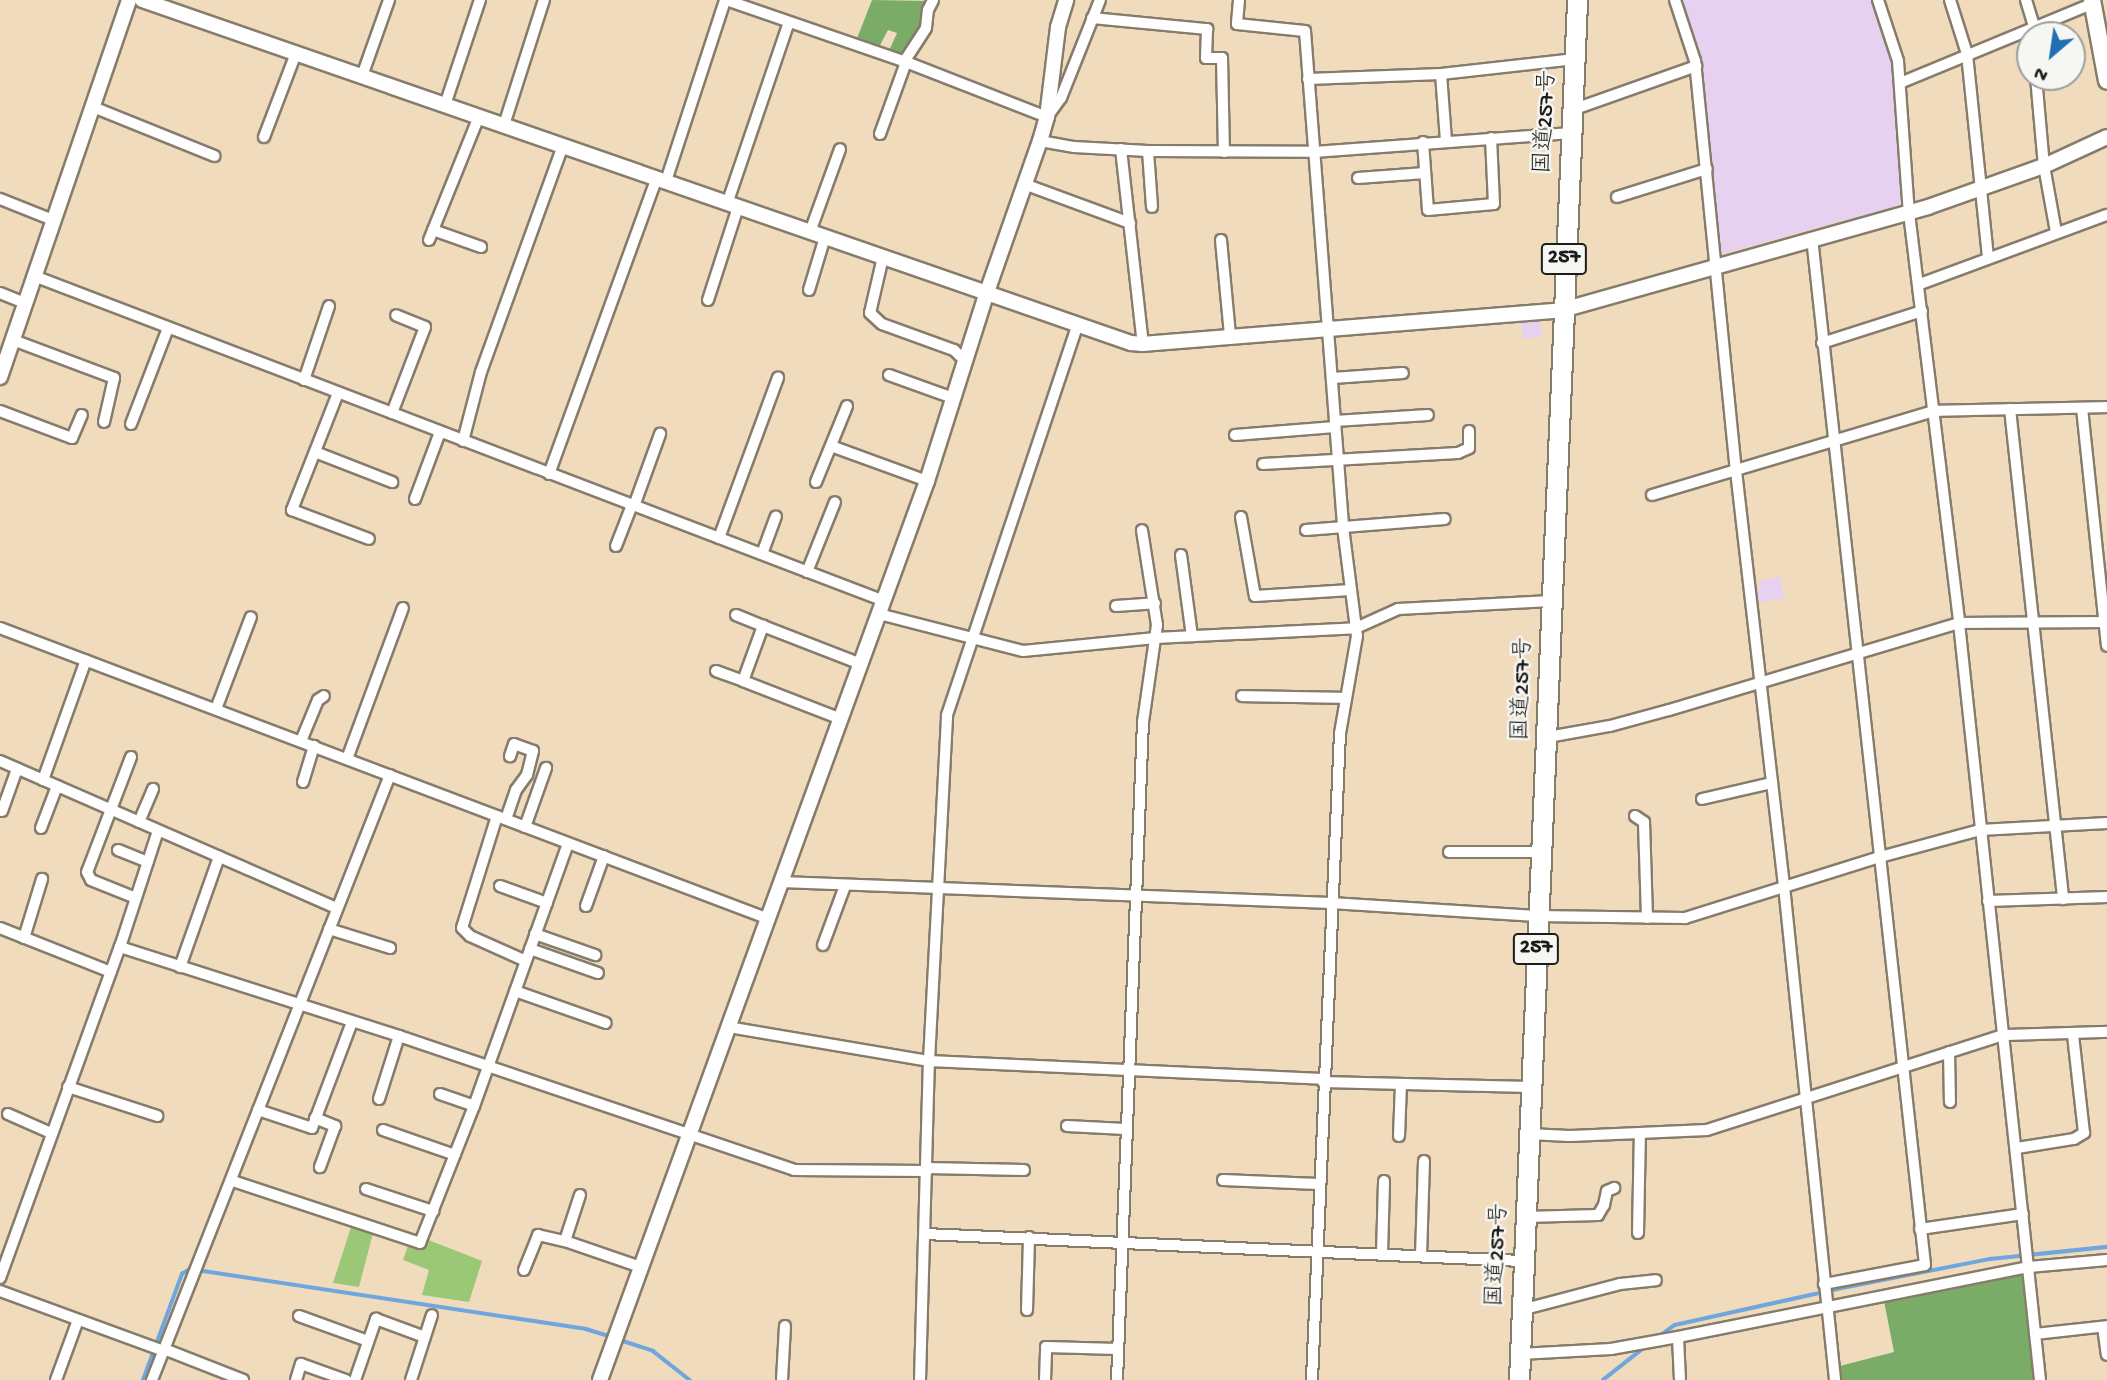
<!DOCTYPE html>
<meta charset="utf-8">
<style>
body{margin:0}
#map{position:relative;width:2107px;height:1380px;overflow:hidden;background:#f1dbbd;font-family:"Gochi Hand","Klee One",sans-serif}
div>[style]{position:absolute}
[style*='--x']{left:calc(var(--x)*1px);top:calc(var(--y)*1px);width:calc(var(--w)*1px);rotate:calc(var(--a)*1deg)}
.built>*{inset:0;background:#e6d2f0}
.green>*{inset:0;background:#9ac876}
.forest>*{inset:0;background:#7bac67}
.stream>*{height:3.5px;margin:-1.75px;padding:0 1.75px;transform-origin:1.75px;border-radius:1.75px;background:#6ea6dd}
.roads{filter:drop-shadow(2px 0 #867c6c) drop-shadow(-2px 0 #867c6c) drop-shadow(0 2px #867c6c) drop-shadow(0 -2px #867c6c)}
.minor>*{height:10px;margin:-5px;padding:0 5px;transform-origin:5px;border-radius:5px;background:#fff}
.tertiary>*{height:14px;margin:-7px;padding:0 7px;transform-origin:7px;border-radius:7px;background:#fff}
.secondary>*{height:16px;margin:-8px;padding:0 8px;transform-origin:8px;border-radius:8px;background:#fff}
.trunk>*{height:19px;margin:-9.5px;padding:0 9.5px;transform-origin:9.5px;border-radius:9.5px;background:#fff}
span{translate:-50% -50%;white-space:nowrap;text-align:center;line-height:1.15;-webkit-text-stroke:5px #f6f6f2;paint-order:stroke}
.shield-label span{padding:2px 5px;background:#f6f6f2;border:2px solid;border-radius:5px;-webkit-text-stroke-width:0}
.shield-label{font-size:21px;color:#1c1c1c;font-weight:700}
.street-label{font-size:23px;color:#1c1c1c}
.north{position:absolute;left:2016px;top:21px;width:70px;height:70px;box-sizing:border-box;background:#f6f6f2;border:2px solid #9f9f9c;border-radius:50%;rotate:209deg;font-size:19px;font-weight:700;line-height:28px;text-align:center;color:#1c1c1c}
.north::after{content:'';display:block;margin:auto;width:24px;height:32px;background:#1f6fb2;clip-path:polygon(50% 0,100% 100%,50% 72%,0 100%)}
</style>
<div id="map">
<div class="built">
<i style="clip-path:polygon(1679px 0,1874px 0,1894px 61px,1904px 204px,1722px 254px,1699px 61px)"></i>
<i style="clip-path:polygon(1539px 318px,1542px 337px,1523px 339px,1521px 320px)"></i>
<i style="clip-path:polygon(1780px 577px,1785px 598px,1758px 603px,1755px 591px,1762px 588px,1757px 581px)"></i>
</div>
<div class="green">
<i style="clip-path:polygon(351px 1227px,373px 1233px,359px 1287px,333px 1283px)"></i>
<i style="clip-path:polygon(426px 1239px,482px 1261px,469px 1302px,422px 1295px,429px 1270px,403px 1260px,409px 1243px)"></i>
</div>
<div class="forest">
<i style="clip-path:polygon(872px 0,928px 1px,923px 26px,902px 57px,888px 53px,897px 33px,888px 30px,878px 49px,856px 41px)"></i>
<i style="clip-path:polygon(2022px 1274px,2034px 1380px,1841px 1380px,1840px 1366px,1894px 1352px,1884px 1301px)"></i>
</div>
<div class="stream">
<i style="--x:1657;--y:1338;--w:22;--a:-36"></i>
<i style="--x:1675;--y:1325;--w:166;--a:-12.5"></i>
<i style="--x:1837;--y:1289;--w:156;--a:-11.1"></i>
<i style="--x:1990;--y:1259;--w:118;--a:-5.9"></i>
<i style="--x:620;--y:1340;--w:35;--a:18"></i>
<i style="--x:653;--y:1351;--w:47;--a:38.1"></i>
<i style="--x:143;--y:1380;--w:113;--a:-69.8"></i>
<i style="--x:182;--y:1274;--w:9;--a:-32"></i>
<i style="--x:190;--y:1269;--w:401;--a:8.6"></i>
<i style="--x:586;--y:1329;--w:27;--a:17"></i>
<i style="--x:1603;--y:1380;--w:53;--a:-38.2"></i>
</div>
<div class="roads">
<div class="minor">
<i style="--x:726;--y:0;--w:190;--a:19"></i>
<i style="--x:906;--y:62;--w:151;--a:21.3"></i>
<i style="--x:1047;--y:117;--w:24;--a:-54"></i>
<i style="--x:1061;--y:98;--w:105;--a:-68.3"></i>
<i style="--x:1239;--y:0;--w:24;--a:95"></i>
<i style="--x:1237;--y:24;--w:68;--a:5.9"></i>
<i style="--x:1305;--y:31;--w:497;--a:85.6"></i>
<i style="--x:1343;--y:527;--w:110;--a:82.7"></i>
<i style="--x:1357;--y:636;--w:98;--a:99.9"></i>
<i style="--x:1340;--y:733;--w:648;--a:92.48"></i>
<i style="--x:1675;--y:0;--w:64;--a:71.8"></i>
<i style="--x:1695;--y:61;--w:412;--a:84.3"></i>
<i style="--x:1736;--y:471;--w:418;--a:83.4"></i>
<i style="--x:1784;--y:886;--w:497;--a:84.1"></i>
<i style="--x:1878;--y:0;--w:64;--a:71.8"></i>
<i style="--x:1898;--y:61;--w:152;--a:85.9"></i>
<i style="--x:1909;--y:213;--w:413;--a:83"></i>
<i style="--x:1959;--y:623;--w:761;--a:83.89"></i>
<i style="--x:1950;--y:0;--w:57;--a:72.5"></i>
<i style="--x:1967;--y:54;--w:205;--a:84.1"></i>
<i style="--x:2026;--y:0;--w:30;--a:73"></i>
<i style="--x:1092;--y:18;--w:116;--a:5.5"></i>
<i style="--x:1207;--y:29;--w:29;--a:92"></i>
<i style="--x:1206;--y:58;--w:16;--a:0"></i>
<i style="--x:1222;--y:58;--w:94;--a:88.8"></i>
<i style="--x:904;--y:62;--w:40;--a:-57.1"></i>
<i style="--x:926;--y:28;--w:18;--a:-84"></i>
<i style="--x:928;--y:10;--w:11;--a:-63"></i>
<i style="--x:1441;--y:74;--w:67;--a:85.7"></i>
<i style="--x:362;--y:76;--w:81;--a:-70.4"></i>
<i style="--x:2036;--y:77;--w:89;--a:84.9"></i>
<i style="--x:2044;--y:166;--w:67;--a:79.7"></i>
<i style="--x:1308;--y:79;--w:133;--a:-2.2"></i>
<i style="--x:1441;--y:74;--w:135;--a:-6.4"></i>
<i style="--x:1900;--y:83;--w:208;--a:-22.4"></i>
<i style="--x:445;--y:105;--w:111;--a:-71.6"></i>
<i style="--x:93;--y:107;--w:131;--a:22"></i>
<i style="--x:1572;--y:110;--w:132;--a:-19.5"></i>
<i style="--x:504;--y:125;--w:131;--a:-72.3"></i>
<i style="--x:880;--y:134;--w:77;--a:-70.1"></i>
<i style="--x:264;--y:137;--w:90;--a:-69.1"></i>
<i style="--x:1040;--y:141;--w:35;--a:10"></i>
<i style="--x:1074;--y:147;--w:74;--a:3.1"></i>
<i style="--x:1148;--y:151;--w:166;--a:0.3"></i>
<i style="--x:1314;--y:152;--w:258;--a:-4.2"></i>
<i style="--x:1423;--y:142;--w:68;--a:85.8"></i>
<i style="--x:1428;--y:210;--w:66;--a:-5.2"></i>
<i style="--x:1494;--y:204;--w:66;--a:-92.6"></i>
<i style="--x:1121;--y:149;--w:196;--a:83.6"></i>
<i style="--x:1148;--y:151;--w:56;--a:85.9"></i>
<i style="--x:1358;--y:178;--w:67;--a:-4.3"></i>
<i style="--x:666;--y:181;--w:190;--a:-71.9"></i>
<i style="--x:1024;--y:184;--w:113;--a:20.2"></i>
<i style="--x:1617;--y:197;--w:94;--a:-17.3"></i>
<i style="--x:0;--y:199;--w:57;--a:21.6"></i>
<i style="--x:727;--y:204;--w:192;--a:-71.2"></i>
<i style="--x:433;--y:230;--w:51;--a:19.5"></i>
<i style="--x:810;--y:232;--w:88;--a:-70.1"></i>
<i style="--x:1812;--y:238;--w:1033;--a:83.72"></i>
<i style="--x:1925;--y:1265;--w:103;--a:169.3"></i>
<i style="--x:429;--y:240;--w:134;--a:-68"></i>
<i style="--x:1221;--y:240;--w:96;--a:84.6"></i>
<i style="--x:883;--y:257;--w:57;--a:103.1"></i>
<i style="--x:870;--y:313;--w:16;--a:43"></i>
<i style="--x:882;--y:324;--w:77;--a:19.9"></i>
<i style="--x:954;--y:350;--w:16;--a:45"></i>
<i style="--x:34;--y:276;--w:910;--a:20.92"></i>
<i style="--x:1920;--y:284;--w:199;--a:-20.3"></i>
<i style="--x:809;--y:290;--w:55;--a:-73.2"></i>
<i style="--x:0;--y:293;--w:27;--a:22"></i>
<i style="--x:708;--y:300;--w:98;--a:-72.1"></i>
<i style="--x:13;--y:340;--w:108;--a:20.6"></i>
<i style="--x:114;--y:378;--w:45;--a:102.8"></i>
<i style="--x:1822;--y:343;--w:105;--a:-17.7"></i>
<i style="--x:889;--y:375;--w:68;--a:19.8"></i>
<i style="--x:1333;--y:378;--w:70;--a:-4.1"></i>
<i style="--x:304;--y:380;--w:78;--a:-71.3"></i>
<i style="--x:338;--y:393;--w:126;--a:111.5"></i>
<i style="--x:292;--y:510;--w:82;--a:20.6"></i>
<i style="--x:2082;--y:408;--w:239;--a:84"></i>
<i style="--x:2010;--y:409;--w:493;--a:83.8"></i>
<i style="--x:0;--y:411;--w:77;--a:20.6"></i>
<i style="--x:72;--y:438;--w:25;--a:-67"></i>
<i style="--x:392;--y:413;--w:92;--a:-69"></i>
<i style="--x:425;--y:327;--w:31;--a:-158"></i>
<i style="--x:1335;--y:421;--w:93;--a:-3.7"></i>
<i style="--x:131;--y:424;--w:103;--a:-68.9"></i>
<i style="--x:1235;--y:435;--w:100;--a:-4.6"></i>
<i style="--x:463;--y:441;--w:71;--a:-75.4"></i>
<i style="--x:481;--y:372;--w:241;--a:-70.1"></i>
<i style="--x:831;--y:446;--w:102;--a:20"></i>
<i style="--x:315;--y:452;--w:83;--a:21.3"></i>
<i style="--x:1263;--y:464;--w:195;--a:-3.2"></i>
<i style="--x:1458;--y:453;--w:12;--a:-24"></i>
<i style="--x:1469;--y:448;--w:17;--a:-90"></i>
<i style="--x:549;--y:474;--w:315;--a:-70"></i>
<i style="--x:816;--y:482;--w:82;--a:-67.8"></i>
<i style="--x:1652;--y:495;--w:293;--a:-16.6"></i>
<i style="--x:1933;--y:411;--w:174;--a:-1.3"></i>
<i style="--x:415;--y:499;--w:72;--a:-69.5"></i>
<i style="--x:634;--y:506;--w:77;--a:-70.1"></i>
<i style="--x:1241;--y:517;--w:80;--a:80"></i>
<i style="--x:1255;--y:596;--w:96;--a:-3.6"></i>
<i style="--x:1306;--y:530;--w:139;--a:-4.5"></i>
<i style="--x:719;--y:538;--w:171;--a:-69.8"></i>
<i style="--x:616;--y:546;--w:44;--a:-68.7"></i>
<i style="--x:762;--y:554;--w:40;--a:-69.8"></i>
<i style="--x:1181;--y:555;--w:82;--a:82.3"></i>
<i style="--x:807;--y:572;--w:75;--a:-68.2"></i>
<i style="--x:1116;--y:606;--w:39;--a:-4"></i>
<i style="--x:879;--y:614;--w:149;--a:14.4"></i>
<i style="--x:1023;--y:651;--w:133;--a:-5.6"></i>
<i style="--x:1155;--y:638;--w:201;--a:-2.8"></i>
<i style="--x:1356;--y:628;--w:46;--a:-24.3"></i>
<i style="--x:1398;--y:609;--w:153;--a:-3"></i>
<i style="--x:736;--y:615;--w:29;--a:22"></i>
<i style="--x:0;--y:628;--w:822;--a:20.73"></i>
<i style="--x:716;--y:671;--w:29;--a:20"></i>
<i style="--x:1242;--y:696;--w:104;--a:1.1"></i>
<i style="--x:216;--y:709;--w:98;--a:-69.2"></i>
<i style="--x:841;--y:719;--w:105;--a:-158.8"></i>
<i style="--x:743;--y:681;--w:59;--a:-70"></i>
<i style="--x:763;--y:626;--w:105;--a:21.2"></i>
<i style="--x:1548;--y:737;--w:63;--a:-10.1"></i>
<i style="--x:1610;--y:726;--w:61;--a:-15.2"></i>
<i style="--x:1669;--y:710;--w:303;--a:-16.7"></i>
<i style="--x:1959;--y:623;--w:148;--a:-0.4"></i>
<i style="--x:301;--y:741;--w:44;--a:-67.5"></i>
<i style="--x:318;--y:700;--w:7;--a:-34"></i>
<i style="--x:131;--y:757;--w:123;--a:110.9"></i>
<i style="--x:87;--y:872;--w:9;--a:63"></i>
<i style="--x:91;--y:880;--w:48;--a:21.8"></i>
<i style="--x:347;--y:759;--w:161;--a:-69.7"></i>
<i style="--x:0;--y:761;--w:368;--a:23.6"></i>
<i style="--x:43;--y:780;--w:127;--a:-70.3"></i>
<i style="--x:303;--y:782;--w:38;--a:-73"></i>
<i style="--x:1702;--y:799;--w:72;--a:-12.9"></i>
<i style="--x:2;--y:811;--w:45;--a:-70.3"></i>
<i style="--x:497;--y:816;--w:117;--a:107.4"></i>
<i style="--x:462;--y:928;--w:11;--a:45"></i>
<i style="--x:470;--y:936;--w:61;--a:24.1"></i>
<i style="--x:1635;--y:816;--w:11;--a:34"></i>
<i style="--x:1644;--y:822;--w:96;--a:88.2"></i>
<i style="--x:506;--y:819;--w:31;--a:-71"></i>
<i style="--x:516;--y:790;--w:19;--a:-54"></i>
<i style="--x:527;--y:775;--w:25;--a:-76"></i>
<i style="--x:533;--y:751;--w:20;--a:-160"></i>
<i style="--x:514;--y:744;--w:13;--a:108"></i>
<i style="--x:139;--y:822;--w:36;--a:-67"></i>
<i style="--x:525;--y:827;--w:63;--a:-70.4"></i>
<i style="--x:41;--y:828;--w:45;--a:-69.1"></i>
<i style="--x:118;--y:850;--w:32;--a:22"></i>
<i style="--x:1449;--y:852;--w:91;--a:0"></i>
<i style="--x:781;--y:882;--w:550;--a:2.19"></i>
<i style="--x:1331;--y:903;--w:206;--a:3.6"></i>
<i style="--x:1537;--y:916;--w:148;--a:0.8"></i>
<i style="--x:1685;--y:918;--w:204;--a:-17.4"></i>
<i style="--x:1880;--y:857;--w:104;--a:-15.1"></i>
<i style="--x:1980;--y:830;--w:127;--a:-3.2"></i>
<i style="--x:500;--y:886;--w:50;--a:19.9"></i>
<i style="--x:1988;--y:901;--w:119;--a:-1.9"></i>
<i style="--x:586;--y:906;--w:53;--a:-70.2"></i>
<i style="--x:0;--y:928;--w:119;--a:21.6"></i>
<i style="--x:329;--y:929;--w:64;--a:17.3"></i>
<i style="--x:535;--y:934;--w:64;--a:19.3"></i>
<i style="--x:24;--y:938;--w:62;--a:-73"></i>
<i style="--x:823;--y:945;--w:63;--a:-69.6"></i>
<i style="--x:120;--y:947;--w:293;--a:17.7"></i>
<i style="--x:399;--y:1036;--w:417;--a:18.7"></i>
<i style="--x:794;--y:1170;--w:133;--a:0.4"></i>
<i style="--x:530;--y:949;--w:72;--a:19.4"></i>
<i style="--x:180;--y:967;--w:117;--a:-70.5"></i>
<i style="--x:515;--y:991;--w:96;--a:19.4"></i>
<i style="--x:728;--y:1027;--w:204;--a:9.6"></i>
<i style="--x:929;--y:1061;--w:394;--a:2.6"></i>
<i style="--x:1949;--y:1052;--w:50;--a:88.9"></i>
<i style="--x:1323;--y:1082;--w:208;--a:1.4"></i>
<i style="--x:68;--y:1087;--w:94;--a:18"></i>
<i style="--x:440;--y:1094;--w:36;--a:19"></i>
<i style="--x:379;--y:1099;--w:66;--a:-72.4"></i>
<i style="--x:258;--y:1110;--w:57;--a:18.4"></i>
<i style="--x:312;--y:1128;--w:113;--a:-69.3"></i>
<i style="--x:8;--y:1114;--w:47;--a:23.8"></i>
<i style="--x:315;--y:1118;--w:22;--a:22"></i>
<i style="--x:335;--y:1126;--w:44;--a:110.1"></i>
<i style="--x:1067;--y:1126;--w:58;--a:3"></i>
<i style="--x:383;--y:1130;--w:76;--a:19.1"></i>
<i style="--x:1529;--y:1134;--w:40;--a:2.9"></i>
<i style="--x:1569;--y:1136;--w:138;--a:-2.5"></i>
<i style="--x:1707;--y:1130;--w:311;--a:-17.8"></i>
<i style="--x:2003;--y:1035;--w:104;--a:-1.7"></i>
<i style="--x:1399;--y:1136;--w:52;--a:-87.8"></i>
<i style="--x:2017;--y:1148;--w:58;--a:-9"></i>
<i style="--x:2074;--y:1139;--w:12;--a:-31"></i>
<i style="--x:2084;--y:1133;--w:99;--a:-96.4"></i>
<i style="--x:927;--y:1168;--w:97;--a:1.2"></i>
<i style="--x:1223;--y:1180;--w:97;--a:2.4"></i>
<i style="--x:233;--y:1181;--w:197;--a:18.3"></i>
<i style="--x:420;--y:1243;--w:147;--a:-68.5"></i>
<i style="--x:474;--y:1106;--w:278;--a:-70.3"></i>
<i style="--x:366;--y:1189;--w:71;--a:18.2"></i>
<i style="--x:580;--y:1195;--w:48;--a:108.1"></i>
<i style="--x:565;--y:1241;--w:80;--a:18.9"></i>
<i style="--x:1525;--y:1217;--w:73;--a:-1.6"></i>
<i style="--x:1598;--y:1215;--w:12;--a:-59"></i>
<i style="--x:1604;--y:1205;--w:14;--a:-78"></i>
<i style="--x:1607;--y:1191;--w:8;--a:-23"></i>
<i style="--x:1920;--y:1229;--w:104;--a:-8.3"></i>
<i style="--x:1638;--y:1233;--w:100;--a:-88.9"></i>
<i style="--x:925;--y:1234;--w:599;--a:2.59"></i>
<i style="--x:1382;--y:1254;--w:73;--a:-88.4"></i>
<i style="--x:1421;--y:1256;--w:95;--a:-88.2"></i>
<i style="--x:524;--y:1270;--w:38;--a:-68"></i>
<i style="--x:538;--y:1235;--w:28;--a:13"></i>
<i style="--x:0;--y:1278;--w:352;--a:-70.1"></i>
<i style="--x:120;--y:947;--w:122;--a:-71.9"></i>
<i style="--x:0;--y:1291;--w:175;--a:20.1"></i>
<i style="--x:1027;--y:1310;--w:73;--a:-88.4"></i>
<i style="--x:1521;--y:1310;--w:102;--a:-14.7"></i>
<i style="--x:1620;--y:1284;--w:36;--a:-6"></i>
<i style="--x:299;--y:1316;--w:73;--a:19.9"></i>
<i style="--x:2103;--y:1327;--w:28;--a:82"></i>
<i style="--x:2035;--y:1334;--w:72;--a:-6.3"></i>
<i style="--x:164;--y:1349;--w:85;--a:21.4"></i>
<i style="--x:1520;--y:1354;--w:91;--a:-3.1"></i>
<i style="--x:1611;--y:1349;--w:68;--a:-10.2"></i>
<i style="--x:56;--y:1380;--w:64;--a:-69.9"></i>
<i style="--x:152;--y:1380;--w:650;--a:-68.53"></i>
<i style="--x:296;--y:1380;--w:17;--a:-73"></i>
<i style="--x:301;--y:1364;--w:48;--a:19.6"></i>
<i style="--x:355;--y:1380;--w:65;--a:-71"></i>
<i style="--x:376;--y:1319;--w:52;--a:20.2"></i>
<i style="--x:411;--y:1380;--w:68;--a:-72.1"></i>
<i style="--x:782;--y:1380;--w:54;--a:-86.8"></i>
<i style="--x:920;--y:1380;--w:319;--a:-88.4"></i>
<i style="--x:929;--y:1061;--w:346;--a:-87"></i>
<i style="--x:947;--y:715;--w:412;--a:-71.5"></i>
<i style="--x:1045;--y:1380;--w:33;--a:-88"></i>
<i style="--x:1046;--y:1347;--w:72;--a:1.6"></i>
<i style="--x:1117;--y:1380;--w:659;--a:-87.74"></i>
<i style="--x:1143;--y:722;--w:98;--a:-81.8"></i>
<i style="--x:1157;--y:625;--w:96;--a:-99"></i>
<i style="--x:1680;--y:1380;--w:43;--a:-92.7"></i>
<i style="--x:1678;--y:1337;--w:358;--a:-11.3"></i>
<i style="--x:2029;--y:1267;--w:78;--a:-5.1"></i>
</div>
<div class="tertiary">
<i style="--x:142;--y:0;--w:1047;--a:19.13"></i>
<i style="--x:1131;--y:343;--w:12;--a:5"></i>
<i style="--x:1143;--y:344;--w:420;--a:-4.6"></i>
<i style="--x:1562;--y:310;--w:380;--a:-15.7"></i>
<i style="--x:1928;--y:207;--w:123;--a:-19.5"></i>
<i style="--x:2044;--y:166;--w:69;--a:-24.7"></i>
<i style="--x:0;--y:377;--w:398;--a:-71.1"></i>
<i style="--x:600;--y:1380;--w:957;--a:-70.01"></i>
<i style="--x:927;--y:481;--w:198;--a:-72.4"></i>
<i style="--x:987;--y:292;--w:160;--a:-70.7"></i>
<i style="--x:1040;--y:141;--w:25;--a:-74"></i>
<i style="--x:1047;--y:117;--w:91;--a:-83"></i>
<i style="--x:1058;--y:27;--w:28;--a:-73"></i>
</div>
<div class="secondary">
<i style="--x:2092;--y:0;--w:82;--a:79.5"></i>
</div>
<div class="trunk">
<i style="--x:1519;--y:1380;--w:1381;--a:-87.59"></i>
</div>
</div>
<div class="shield-label">
<span style="left:1564px;top:259px">257</span>
<span style="left:1536px;top:949px">257</span>
</div>
<div class="street-label">
<span style="left:1547px;top:122px;rotate:-87deg">国道257号</span>
<span style="left:1524px;top:689px;rotate:-88deg">国道257号</span>
<span style="left:1499px;top:1255px;rotate:-87deg">国道257号</span>
</div>
<div class="north">N</div>
</div>
